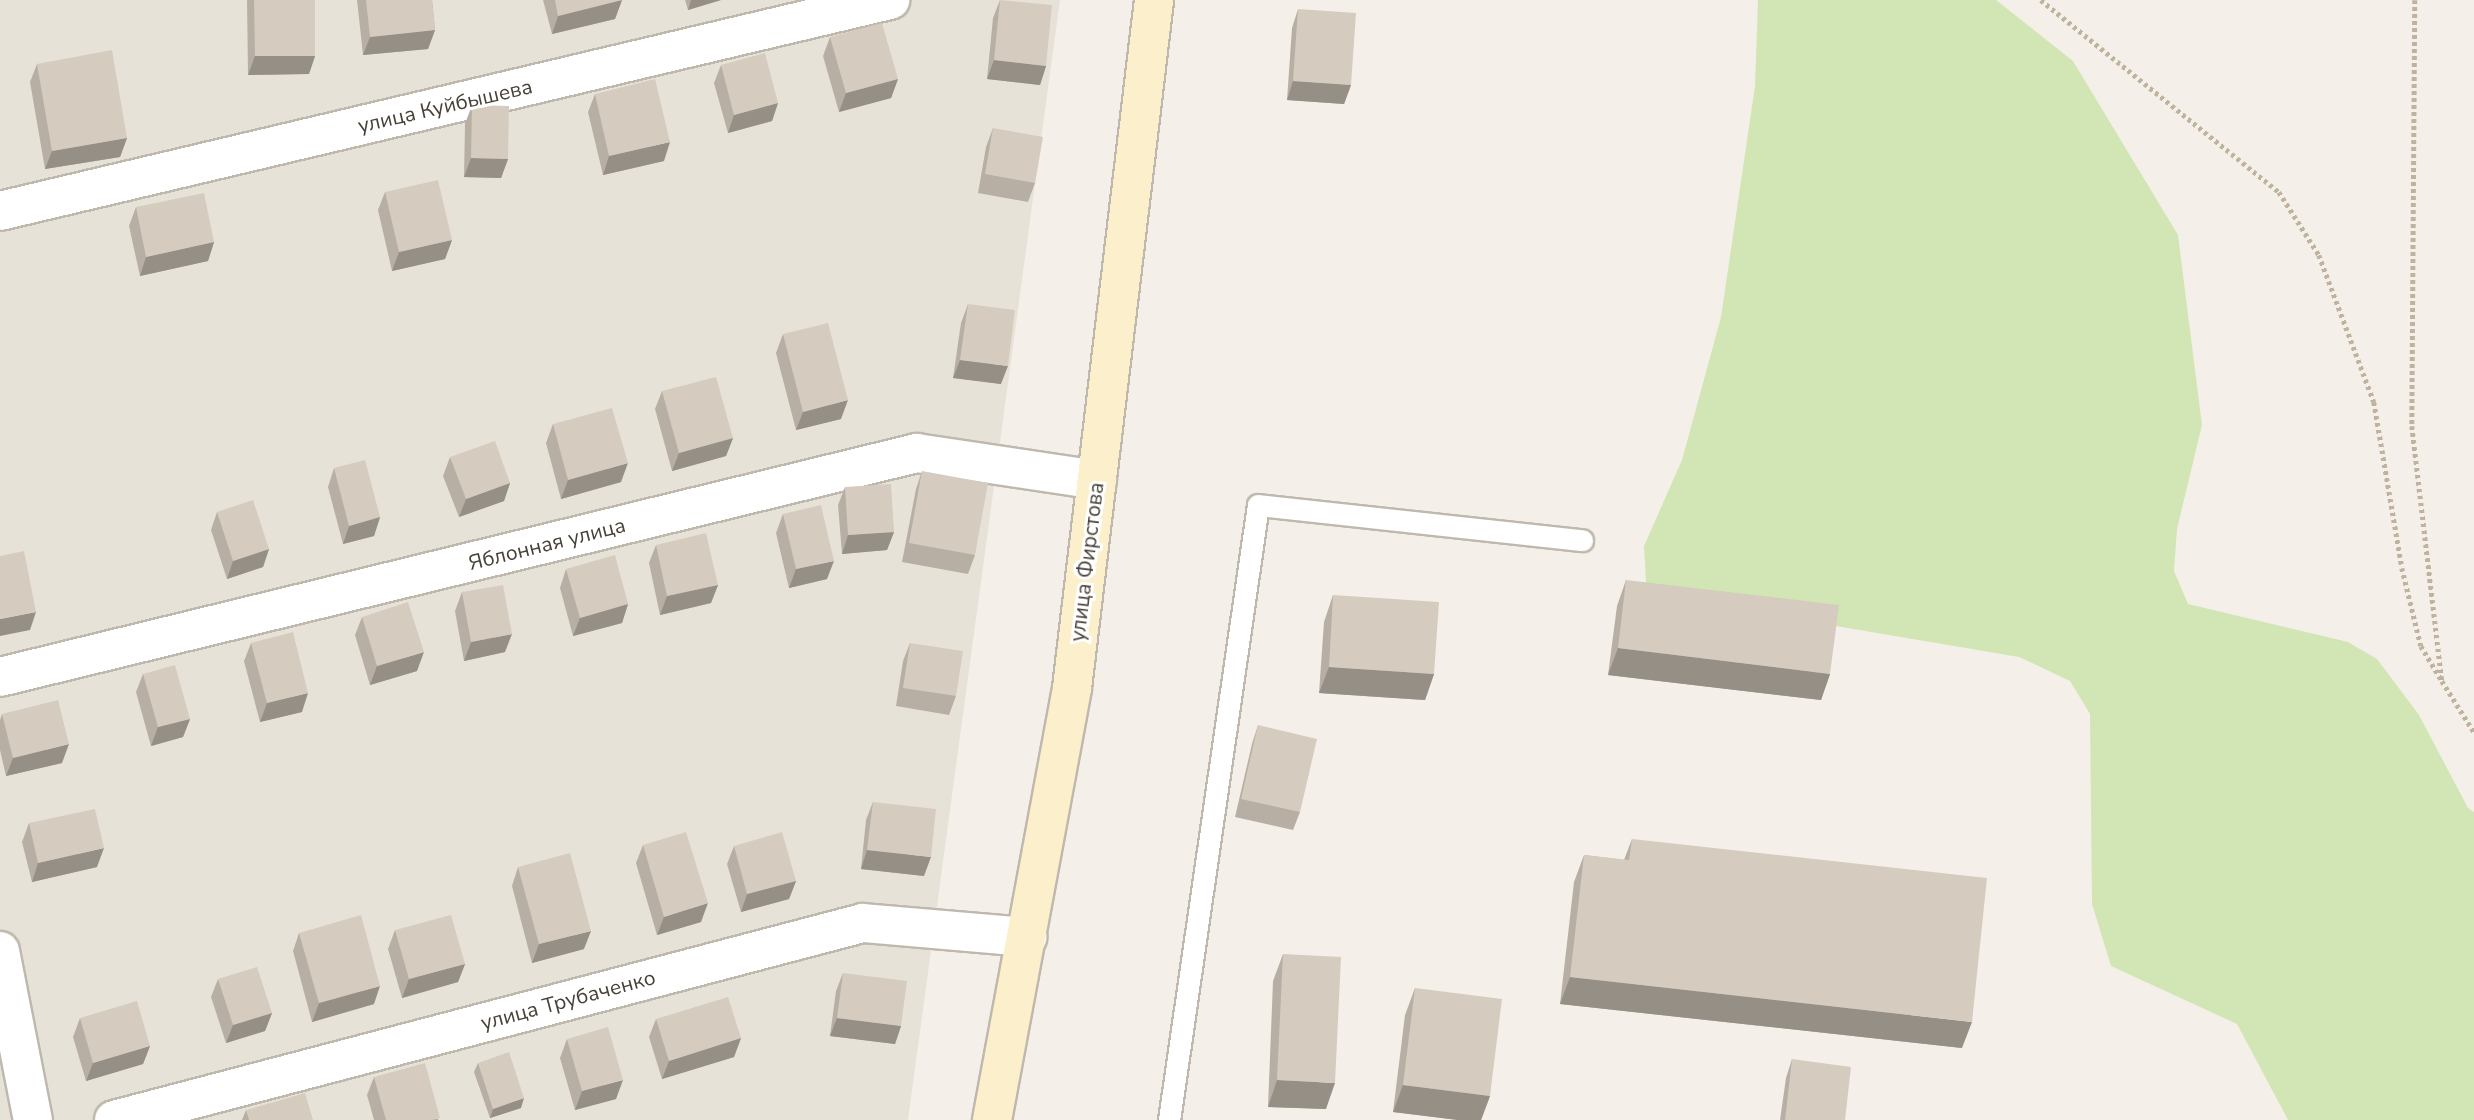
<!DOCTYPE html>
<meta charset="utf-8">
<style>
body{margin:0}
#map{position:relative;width:2474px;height:1120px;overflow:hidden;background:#f4f0e9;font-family:"Nunito Sans",sans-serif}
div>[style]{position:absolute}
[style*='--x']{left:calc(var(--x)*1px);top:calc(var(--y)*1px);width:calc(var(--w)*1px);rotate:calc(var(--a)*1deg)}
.residential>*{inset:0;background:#e7e2d8}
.green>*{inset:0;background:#d1e6b4}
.path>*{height:4.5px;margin-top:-2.25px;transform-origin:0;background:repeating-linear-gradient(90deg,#c0b39e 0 3.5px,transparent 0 7px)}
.roads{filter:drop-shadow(2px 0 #bfb8ac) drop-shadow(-2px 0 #bfb8ac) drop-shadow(0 2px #bfb8ac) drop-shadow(0 -2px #bfb8ac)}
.service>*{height:21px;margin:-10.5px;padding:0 10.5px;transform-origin:10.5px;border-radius:10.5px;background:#fff}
.minor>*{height:38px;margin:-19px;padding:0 19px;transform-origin:19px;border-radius:19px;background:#fff}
.secondary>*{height:38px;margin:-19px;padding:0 19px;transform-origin:19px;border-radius:19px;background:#fcefcb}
.wall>*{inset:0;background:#b7afa4}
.shaded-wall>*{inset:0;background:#958f86}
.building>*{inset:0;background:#d5ccbf}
span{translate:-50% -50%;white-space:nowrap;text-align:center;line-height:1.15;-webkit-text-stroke:6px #fff;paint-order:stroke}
.street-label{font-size:21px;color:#474138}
</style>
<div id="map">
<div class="residential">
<i style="clip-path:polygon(0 0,1060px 0,908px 1120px,0 1120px)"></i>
</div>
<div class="green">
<i style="clip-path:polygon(1758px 0,1996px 0,2073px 61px,2178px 235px,2202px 425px,2177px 529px,2174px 571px,2188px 604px,2348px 642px,2377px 659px,2419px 715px,2468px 808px,2474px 812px,2474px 1120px,2288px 1120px,2237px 1024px,2111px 966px,2092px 904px,2090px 714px,2070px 681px,2019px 657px,1658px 596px,1646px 582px,1644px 546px,1682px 460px,1721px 317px,1755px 86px)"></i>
</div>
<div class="path">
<i style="--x:2041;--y:0;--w:306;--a:38.9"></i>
<i style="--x:2279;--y:192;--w:75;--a:57.6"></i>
<i style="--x:2319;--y:255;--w:157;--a:69.5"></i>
<i style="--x:2374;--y:402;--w:168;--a:80.4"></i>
<i style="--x:2402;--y:568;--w:80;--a:76.3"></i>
<i style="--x:2421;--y:646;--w:41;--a:59"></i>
<i style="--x:2415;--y:0;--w:426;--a:90.4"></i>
<i style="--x:2412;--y:426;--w:257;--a:83.3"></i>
<i style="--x:2442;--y:681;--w:60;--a:57.9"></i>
</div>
<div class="roads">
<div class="service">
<i style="--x:1169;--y:1120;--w:621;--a:-81.77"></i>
<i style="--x:1258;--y:505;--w:326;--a:6.2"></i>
</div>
<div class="minor">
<i style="--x:0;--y:211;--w:915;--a:-13.34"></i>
<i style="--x:0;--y:677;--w:944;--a:-13.73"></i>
<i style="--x:917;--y:453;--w:182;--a:8.5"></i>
<i style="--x:0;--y:951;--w:172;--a:79"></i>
<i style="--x:114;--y:1120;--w:774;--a:-14.74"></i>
<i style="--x:863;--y:923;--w:165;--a:4.9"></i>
</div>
<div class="secondary">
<i style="--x:992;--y:1120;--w:439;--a:-79.5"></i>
<i style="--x:1072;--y:688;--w:693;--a:-83.2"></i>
</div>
</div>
<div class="wall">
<i style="clip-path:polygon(247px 0,315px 0,315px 56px,309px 74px,248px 75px)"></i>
<i style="clip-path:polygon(357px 0,432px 0,435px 30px,428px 49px,363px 55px)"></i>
<i style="clip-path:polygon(543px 0,622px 0,615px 19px,552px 34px)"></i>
<i style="clip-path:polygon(685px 0,721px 0,688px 10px)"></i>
<i style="clip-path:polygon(1000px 0,1046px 66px,1040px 85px,987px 79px,993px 18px)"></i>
<i style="clip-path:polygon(1298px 9px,1351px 85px,1344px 104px,1287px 100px,1292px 28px)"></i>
<i style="clip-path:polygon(830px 37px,898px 79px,891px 98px,839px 112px,823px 56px)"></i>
<i style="clip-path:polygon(37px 64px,127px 138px,120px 157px,45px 169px,30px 82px)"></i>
<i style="clip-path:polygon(721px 65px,778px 103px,772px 121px,728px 133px,714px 83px)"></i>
<i style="clip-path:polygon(595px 94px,664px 161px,603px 175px,588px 112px)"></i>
<i style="clip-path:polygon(472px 105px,508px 159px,501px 178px,464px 177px,465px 124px)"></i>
<i style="clip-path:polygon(993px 128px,1035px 183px,1028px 202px,978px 193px,986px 147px)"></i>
<i style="clip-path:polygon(385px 192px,452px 240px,445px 259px,392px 271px,378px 210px)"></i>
<i style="clip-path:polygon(136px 207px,214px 242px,208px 261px,140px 276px,129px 226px)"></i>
<i style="clip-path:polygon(968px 304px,1001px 384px,953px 378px,961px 323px)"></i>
<i style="clip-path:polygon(783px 334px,841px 419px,796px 430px,776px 353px)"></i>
<i style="clip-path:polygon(662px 391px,733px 438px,726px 456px,672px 471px,655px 409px)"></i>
<i style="clip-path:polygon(553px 424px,621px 482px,561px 499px,546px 443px)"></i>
<i style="clip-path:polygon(450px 457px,510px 483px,504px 501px,459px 517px,443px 476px)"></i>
<i style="clip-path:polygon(334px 468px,380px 517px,374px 536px,343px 544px,328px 487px)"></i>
<i style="clip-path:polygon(922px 471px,975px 555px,968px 574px,902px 562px,916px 489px)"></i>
<i style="clip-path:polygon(845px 487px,894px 532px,887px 550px,842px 554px,838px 505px)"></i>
<i style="clip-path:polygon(217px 512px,269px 549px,263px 567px,227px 579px,211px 530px)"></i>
<i style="clip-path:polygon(783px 514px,827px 579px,789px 588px,776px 533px)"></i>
<i style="clip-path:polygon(656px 545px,718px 585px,711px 603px,660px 615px,649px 563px)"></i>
<i style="clip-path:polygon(566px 569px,628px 604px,622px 623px,573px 636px,560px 588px)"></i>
<i style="clip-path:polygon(1626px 580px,1830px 674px,1821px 700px,1608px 675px,1617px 606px)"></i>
<i style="clip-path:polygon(462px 592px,505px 652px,464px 661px,455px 611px)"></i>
<i style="clip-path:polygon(1333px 595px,1434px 674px,1425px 700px,1319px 693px,1324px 622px)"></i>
<i style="clip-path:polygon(362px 617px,417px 671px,370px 685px,355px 635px)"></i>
<i style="clip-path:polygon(251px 643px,302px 712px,260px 722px,244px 661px)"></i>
<i style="clip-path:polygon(910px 643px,956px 696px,949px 715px,896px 706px,903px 661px)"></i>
<i style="clip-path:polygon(143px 674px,190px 719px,183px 737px,151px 746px,136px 692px)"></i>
<i style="clip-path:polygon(2px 714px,62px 763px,6px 776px,0 750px,0 720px)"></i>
<i style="clip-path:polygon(1258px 725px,1300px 812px,1293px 830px,1235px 817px,1252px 744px)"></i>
<i style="clip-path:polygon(873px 802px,924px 876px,861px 869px,866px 820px)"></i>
<i style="clip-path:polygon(29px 823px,97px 867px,32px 882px,22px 842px)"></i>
<i style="clip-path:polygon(1632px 839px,1962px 1048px,1560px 1004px,1574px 882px,1584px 855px,1624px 860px)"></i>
<i style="clip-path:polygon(643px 845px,701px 922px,657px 935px,636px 863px)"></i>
<i style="clip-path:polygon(734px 846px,796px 881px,789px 899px,741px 912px,727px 864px)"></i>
<i style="clip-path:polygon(518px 867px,584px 949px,532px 963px,512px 886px)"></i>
<i style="clip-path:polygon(395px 930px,465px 964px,458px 982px,402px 998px,388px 949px)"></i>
<i style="clip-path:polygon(299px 933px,374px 1004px,312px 1022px,293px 951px)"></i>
<i style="clip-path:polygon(1283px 954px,1326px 1109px,1268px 1107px,1273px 981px)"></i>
<i style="clip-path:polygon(843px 973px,901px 1026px,895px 1044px,830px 1036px,836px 991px)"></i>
<i style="clip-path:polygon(218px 979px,272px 1013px,265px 1031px,226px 1043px,211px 997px)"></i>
<i style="clip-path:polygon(1415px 988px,1490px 1096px,1481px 1120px,1458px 1120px,1393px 1112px,1405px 1015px)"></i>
<i style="clip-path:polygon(80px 1018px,150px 1046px,143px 1064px,86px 1081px,73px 1037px)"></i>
<i style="clip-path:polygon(656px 1019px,741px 1038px,734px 1057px,662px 1079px,649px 1037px)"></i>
<i style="clip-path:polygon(567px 1039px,616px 1099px,575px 1110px,560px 1058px)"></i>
<i style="clip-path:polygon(1792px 1059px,1845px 1120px,1780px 1120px,1786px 1078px)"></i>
<i style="clip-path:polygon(478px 1063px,521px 1108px,490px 1118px,474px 1072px)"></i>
<i style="clip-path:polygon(374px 1077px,439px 1120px,374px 1120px,367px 1095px)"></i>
<i style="clip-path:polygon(246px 1110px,313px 1120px,242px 1120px)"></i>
</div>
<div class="shaded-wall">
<i style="clip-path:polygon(622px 0,615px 19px,552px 34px,558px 16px)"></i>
<i style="clip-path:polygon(691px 0,721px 0,688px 10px)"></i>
<i style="clip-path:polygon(435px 30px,428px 49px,363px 55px,370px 37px)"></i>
<i style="clip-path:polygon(255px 56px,315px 56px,309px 74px,248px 75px)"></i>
<i style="clip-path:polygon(994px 60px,1046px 66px,1040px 85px,987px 79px)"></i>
<i style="clip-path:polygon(898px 79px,891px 98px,839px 112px,846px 93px)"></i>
<i style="clip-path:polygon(1293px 81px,1351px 85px,1344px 104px,1287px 100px)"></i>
<i style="clip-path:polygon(778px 103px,772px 121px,728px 133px,734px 115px)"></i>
<i style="clip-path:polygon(127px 138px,120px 157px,45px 169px,52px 151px)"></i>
<i style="clip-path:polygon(670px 142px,664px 161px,603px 175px,609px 156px)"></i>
<i style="clip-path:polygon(471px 158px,508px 159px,501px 178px,464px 177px)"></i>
<i style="clip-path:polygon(452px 240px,445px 259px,392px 271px,399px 252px)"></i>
<i style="clip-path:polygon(214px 242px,208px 261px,140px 276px,146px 257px)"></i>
<i style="clip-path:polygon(960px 360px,1008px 366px,1001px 384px,953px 378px)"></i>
<i style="clip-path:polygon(848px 400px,841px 419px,796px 430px,803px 412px)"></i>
<i style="clip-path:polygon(733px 438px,726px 456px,672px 471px,679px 453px)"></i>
<i style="clip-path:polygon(628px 463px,621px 482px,561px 499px,568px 480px)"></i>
<i style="clip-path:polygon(510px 483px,504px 501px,459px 517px,466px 499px)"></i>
<i style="clip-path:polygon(380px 517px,374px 536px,343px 544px,349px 526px)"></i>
<i style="clip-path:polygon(894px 532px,887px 550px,842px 554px,848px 535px)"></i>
<i style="clip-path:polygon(269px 549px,263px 567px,227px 579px,233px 561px)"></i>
<i style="clip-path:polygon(834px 561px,827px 579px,789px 588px,796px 569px)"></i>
<i style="clip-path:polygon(718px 585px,711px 603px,660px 615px,667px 596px)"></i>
<i style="clip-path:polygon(628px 604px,622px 623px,573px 636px,580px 618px)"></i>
<i style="clip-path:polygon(36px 612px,30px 630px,0 636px,0 619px)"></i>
<i style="clip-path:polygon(512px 634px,505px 652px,464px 661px,471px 642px)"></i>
<i style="clip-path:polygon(1618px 648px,1830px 674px,1821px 700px,1608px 675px)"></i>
<i style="clip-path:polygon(424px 652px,417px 671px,370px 685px,377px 666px)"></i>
<i style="clip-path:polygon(1329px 667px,1434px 674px,1425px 700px,1319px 693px)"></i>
<i style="clip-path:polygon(308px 693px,302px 712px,260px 722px,267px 703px)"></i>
<i style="clip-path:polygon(190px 719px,183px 737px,151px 746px,158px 727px)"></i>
<i style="clip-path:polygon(69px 744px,62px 763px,6px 776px,13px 758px)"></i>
<i style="clip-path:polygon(104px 848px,97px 867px,32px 882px,38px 863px)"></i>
<i style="clip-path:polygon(867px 850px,931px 857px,924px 876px,861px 869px)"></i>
<i style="clip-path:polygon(796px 881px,789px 899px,741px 912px,747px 894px)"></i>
<i style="clip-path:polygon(708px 903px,701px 922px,657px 935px,664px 917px)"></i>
<i style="clip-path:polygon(591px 931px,584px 949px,532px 963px,539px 944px)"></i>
<i style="clip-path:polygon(465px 964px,458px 982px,402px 998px,409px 979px)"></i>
<i style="clip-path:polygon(1570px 977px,1972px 1022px,1962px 1048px,1560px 1004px)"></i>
<i style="clip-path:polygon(380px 986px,374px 1004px,312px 1022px,319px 1003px)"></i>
<i style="clip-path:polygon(272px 1013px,265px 1031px,226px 1043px,233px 1025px)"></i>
<i style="clip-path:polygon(837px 1018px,901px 1026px,895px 1044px,830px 1036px)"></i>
<i style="clip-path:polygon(741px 1038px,734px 1057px,662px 1079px,669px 1061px)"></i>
<i style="clip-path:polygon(150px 1046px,143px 1064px,86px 1081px,93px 1063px)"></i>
<i style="clip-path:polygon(623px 1080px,616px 1099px,575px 1110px,582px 1091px)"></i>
<i style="clip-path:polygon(1277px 1080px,1335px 1083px,1326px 1109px,1268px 1107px)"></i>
<i style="clip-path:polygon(1403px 1085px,1490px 1096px,1481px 1120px,1458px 1120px,1393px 1112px)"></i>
<i style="clip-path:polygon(524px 1098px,521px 1108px,490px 1118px,493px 1109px)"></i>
</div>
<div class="building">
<i style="clip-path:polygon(254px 0,315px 0,315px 56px,255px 56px)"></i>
<i style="clip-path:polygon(366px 0,432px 0,435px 30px,370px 37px)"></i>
<i style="clip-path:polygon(555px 0,622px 0,558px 16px)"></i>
<i style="clip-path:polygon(1000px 0,1052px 5px,1046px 66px,994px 60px)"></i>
<i style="clip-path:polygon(1298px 9px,1356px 13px,1351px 85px,1293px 81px)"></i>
<i style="clip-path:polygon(882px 23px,898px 79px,846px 93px,830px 37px)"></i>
<i style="clip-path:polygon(112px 50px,127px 138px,52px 151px,37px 64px)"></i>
<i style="clip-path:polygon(765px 53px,778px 103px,734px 115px,721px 65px)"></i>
<i style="clip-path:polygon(655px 79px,670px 142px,609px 156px,595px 94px)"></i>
<i style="clip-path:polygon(472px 105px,509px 106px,508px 159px,471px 158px)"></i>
<i style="clip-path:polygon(993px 128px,1043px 137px,1035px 183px,985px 174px)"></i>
<i style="clip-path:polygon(438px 180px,452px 240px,399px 252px,385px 192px)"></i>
<i style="clip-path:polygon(204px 193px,214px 242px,146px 257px,136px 207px)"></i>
<i style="clip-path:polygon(968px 304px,1015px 310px,1008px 366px,960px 360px)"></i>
<i style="clip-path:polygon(828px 323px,848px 400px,803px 412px,783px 334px)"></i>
<i style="clip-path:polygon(716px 377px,733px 438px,679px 453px,662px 391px)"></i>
<i style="clip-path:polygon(612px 408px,628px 463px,568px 480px,553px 424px)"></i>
<i style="clip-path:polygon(495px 441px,510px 483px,466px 499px,450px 457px)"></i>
<i style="clip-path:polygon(365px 460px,380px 517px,349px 526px,334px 468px)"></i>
<i style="clip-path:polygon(922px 471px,988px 483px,975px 555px,909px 543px)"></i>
<i style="clip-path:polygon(891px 484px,894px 532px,848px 535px,845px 487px)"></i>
<i style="clip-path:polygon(253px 500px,269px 549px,233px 561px,217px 512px)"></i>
<i style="clip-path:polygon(821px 505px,834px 561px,796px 569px,783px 514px)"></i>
<i style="clip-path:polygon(706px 533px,718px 585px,667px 596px,656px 545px)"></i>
<i style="clip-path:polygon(24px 551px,36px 612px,0 619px,0 556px)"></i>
<i style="clip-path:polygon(615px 555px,628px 604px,580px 618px,566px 569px)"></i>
<i style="clip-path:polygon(1626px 580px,1839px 605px,1830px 674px,1618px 648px)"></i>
<i style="clip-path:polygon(503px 585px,512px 634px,471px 642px,462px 592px)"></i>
<i style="clip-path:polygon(1333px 595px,1439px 602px,1434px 674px,1329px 667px)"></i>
<i style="clip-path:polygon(408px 602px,424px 652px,377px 666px,362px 617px)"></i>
<i style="clip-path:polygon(293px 632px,308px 693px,267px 703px,251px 643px)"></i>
<i style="clip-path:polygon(910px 643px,963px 651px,956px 696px,903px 688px)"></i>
<i style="clip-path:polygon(175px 665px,190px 719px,158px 727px,143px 674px)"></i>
<i style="clip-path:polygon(58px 700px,69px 744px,13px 758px,2px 714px)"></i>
<i style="clip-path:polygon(1258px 725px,1317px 739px,1300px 812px,1241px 799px)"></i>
<i style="clip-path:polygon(873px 802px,936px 809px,931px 857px,867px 850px)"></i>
<i style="clip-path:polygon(95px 809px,104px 848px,38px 863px,29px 823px)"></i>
<i style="clip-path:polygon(686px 832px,708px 903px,664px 917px,643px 845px)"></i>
<i style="clip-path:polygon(782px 832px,796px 881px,747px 894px,734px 846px)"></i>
<i style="clip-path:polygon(1632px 839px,1987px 878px,1972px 1022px,1570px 977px,1584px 855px,1629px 860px)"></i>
<i style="clip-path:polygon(570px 853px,591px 931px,539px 944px,518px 867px)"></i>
<i style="clip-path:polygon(361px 915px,380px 986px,319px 1003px,299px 933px)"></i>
<i style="clip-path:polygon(451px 915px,465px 964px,409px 979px,395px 930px)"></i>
<i style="clip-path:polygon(1283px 954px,1341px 957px,1335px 1083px,1277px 1080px)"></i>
<i style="clip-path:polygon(257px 967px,272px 1013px,233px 1025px,218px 979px)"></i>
<i style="clip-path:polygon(843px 973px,907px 981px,901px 1026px,837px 1018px)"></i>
<i style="clip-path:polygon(1415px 988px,1502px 999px,1490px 1096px,1403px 1085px)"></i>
<i style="clip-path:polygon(728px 997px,741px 1038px,669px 1061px,656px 1019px)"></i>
<i style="clip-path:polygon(137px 1001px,150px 1046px,93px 1063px,80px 1018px)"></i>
<i style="clip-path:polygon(608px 1027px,623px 1080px,582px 1091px,567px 1039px)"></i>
<i style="clip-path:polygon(509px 1052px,524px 1098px,493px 1109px,478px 1063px)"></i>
<i style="clip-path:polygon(1792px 1059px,1851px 1067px,1845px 1120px,1785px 1120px)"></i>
<i style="clip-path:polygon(425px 1063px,440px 1118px,432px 1120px,386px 1120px,374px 1077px)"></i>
<i style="clip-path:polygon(305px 1093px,313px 1120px,249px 1120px,246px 1110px)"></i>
</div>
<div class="street-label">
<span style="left:445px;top:106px;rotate:-13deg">улица Куйбышева</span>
<span style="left:547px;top:544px;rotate:-14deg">Яблонная улица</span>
<span style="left:1087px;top:562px;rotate:-83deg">улица Фирстова</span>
<span style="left:568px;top:1000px;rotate:-15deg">улица Трубаченко</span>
</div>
</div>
